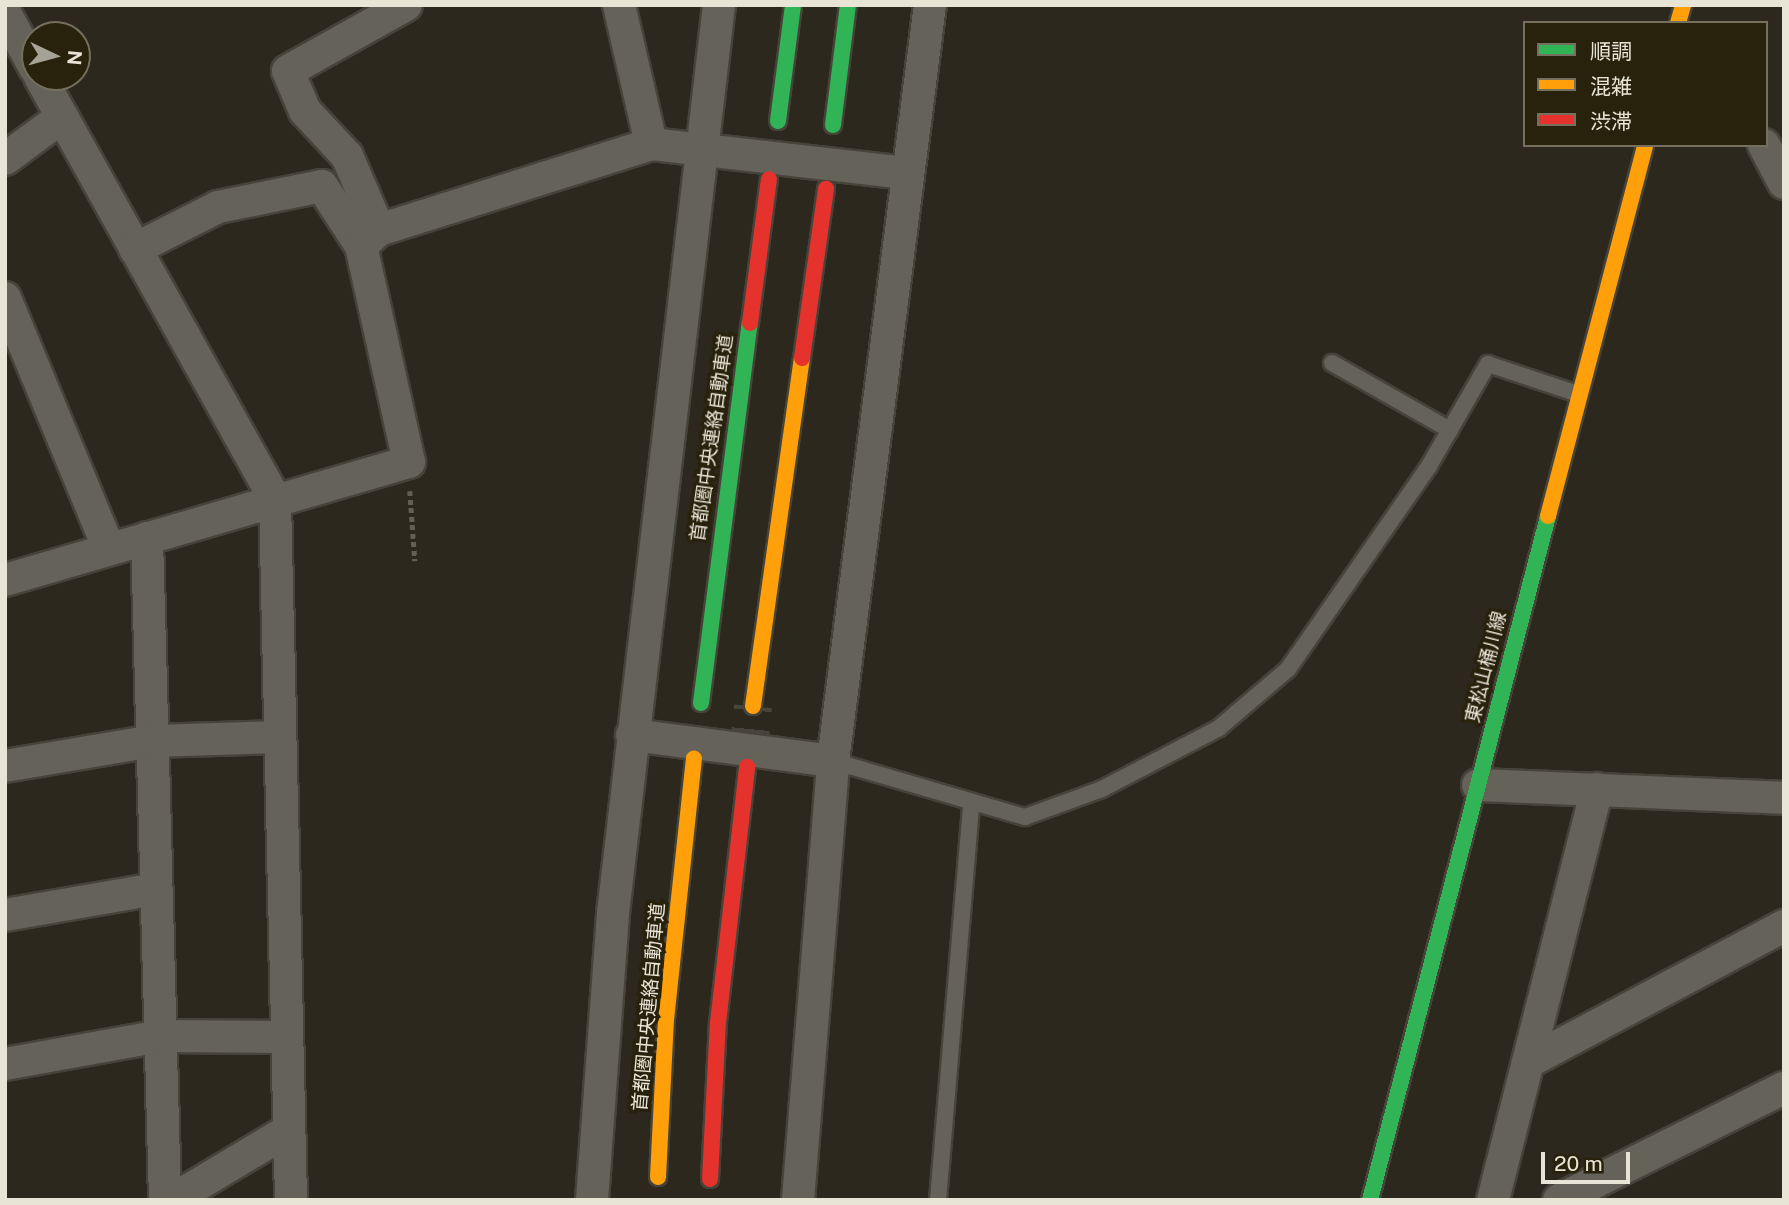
<!DOCTYPE html>
<meta charset="utf-8">
<style>
body{margin:0}
#map{position:relative;width:1789px;height:1205px;overflow:hidden;background:#2c281d;font-family:"Public Sans","Noto Sans JP",sans-serif}
div>[style]{position:absolute}
[style*='--x']{left:calc(var(--x)*1px);top:calc(var(--y)*1px);width:calc(var(--w)*1px);rotate:calc(var(--a)*1deg)}
.highway-tunnel>*{height:38px;margin-top:-19px;transform-origin:0;background:repeating-linear-gradient(90deg,#484439 0 38px,transparent 0 57px)}
.path>*{height:4.5px;margin-top:-2.25px;transform-origin:0;background:repeating-linear-gradient(90deg,#625f57 0 5px,transparent 0 8.5px)}
.roads{filter:drop-shadow(2px 0 #46433a) drop-shadow(-2px 0 #46433a) drop-shadow(0 2px #46433a) drop-shadow(0 -2px #46433a)}
.lane>*{height:16px;margin:-8px;padding:0 8px;transform-origin:8px;border-radius:8px;background:#646259}
.street>*{height:32px;margin:-16px;padding:0 16px;transform-origin:16px;border-radius:16px;background:#646259}
.fast>*{height:16px;margin:-8px;padding:0 8px;transform-origin:8px;border-radius:8px;background:#30b455}
.slow>*{height:16px;margin:-8px;padding:0 8px;transform-origin:8px;border-radius:8px;background:#ff9f0a}
.jam>*{height:16px;margin:-8px;padding:0 8px;transform-origin:8px;border-radius:8px;background:#e5322d}
span{translate:-50% -50%;white-space:nowrap;text-align:center;line-height:1.15;-webkit-text-stroke:7px #28220d;paint-order:stroke}
.street-label{font-size:19px;color:#e8e5d7}
.frame{position:absolute;inset:0;border:7px solid #e8e5d7;pointer-events:none}
.legend{position:absolute;left:1523px;top:21px;width:245px;height:126px;box-sizing:border-box;background:#28220d;border:2px solid #75705e;margin:0;padding:9px 12px;list-style:none;font-size:21px;color:#e8e5d7}
.legend li{display:flex;align-items:center;gap:14px;height:35px}
.legend b{width:35px;border:2px solid #75705e}
.north{position:absolute;left:21px;top:21px;width:70px;height:70px;box-sizing:border-box;background:#28220d;border:2px solid #75705e;border-radius:50%;rotate:95deg;font-size:19px;font-weight:700;line-height:28px;text-align:center;color:#e8e5d7}
.north::after{content:'';display:block;margin:auto;width:24px;height:32px;background:#a6a396;clip-path:polygon(50% 0,100% 100%,50% 72%,0 100%)}
.scale{position:absolute;left:1541px;top:1152px;width:89px;height:32px;box-sizing:border-box;border:4px solid #e8e5d7;border-top:0;padding-left:9px;font-size:21px;line-height:24px;white-space:nowrap;color:#e8e5d7;-webkit-text-stroke:5px #28220d;paint-order:stroke}
</style>
<div id="map">
<div class="highway-tunnel">
<i style="--x:747;--y:767;--w:61;--a:-84.4"></i>
</div>
<div class="path">
<i style="--x:410;--y:491;--w:70;--a:85.9"></i>
</div>
<div class="roads">
<div class="lane">
<i style="--x:1332;--y:363;--w:136;--a:29.6"></i>
<i style="--x:833;--y:761;--w:200;--a:16.3"></i>
<i style="--x:1025;--y:817;--w:82;--a:-20"></i>
<i style="--x:1102;--y:789;--w:132;--a:-27.5"></i>
<i style="--x:1219;--y:728;--w:91;--a:-40.5"></i>
<i style="--x:1288;--y:669;--w:247;--a:-55.2"></i>
<i style="--x:1429;--y:466;--w:118;--a:-60"></i>
<i style="--x:1488;--y:364;--w:95;--a:18.4"></i>
<i style="--x:938;--y:1200;--w:398;--a:-85.2"></i>
</div>
<div class="street">
<i style="--x:619;--y:5;--w:143;--a:77"></i>
<i style="--x:5;--y:13;--w:63;--a:61.4"></i>
<i style="--x:40;--y:77;--w:484;--a:60.9"></i>
<i style="--x:275;--y:500;--w:700;--a:88.69"></i>
<i style="--x:1764;--y:145;--w:43;--a:62.2"></i>
<i style="--x:5;--y:159;--w:71;--a:-36.4"></i>
<i style="--x:379;--y:230;--w:81;--a:-113.4"></i>
<i style="--x:347;--y:156;--w:62;--a:-133"></i>
<i style="--x:305;--y:111;--w:43;--a:-113"></i>
<i style="--x:288;--y:71;--w:135;--a:-29.2"></i>
<i style="--x:135;--y:249;--w:93;--a:-26.8"></i>
<i style="--x:218;--y:207;--w:106;--a:-11.4"></i>
<i style="--x:322;--y:186;--w:72;--a:57"></i>
<i style="--x:5;--y:298;--w:272;--a:67.5"></i>
<i style="--x:147;--y:538;--w:662;--a:88.44"></i>
<i style="--x:5;--y:580;--w:421;--a:-16.3"></i>
<i style="--x:409;--y:462;--w:221;--a:-102.5"></i>
<i style="--x:361;--y:246;--w:24;--a:-42"></i>
<i style="--x:379;--y:230;--w:285;--a:-17.5"></i>
<i style="--x:651;--y:144;--w:258;--a:6.5"></i>
<i style="--x:632;--y:735;--w:203;--a:7.4"></i>
<i style="--x:5;--y:766;--w:150;--a:-9.6"></i>
<i style="--x:153;--y:741;--w:127;--a:-1.8"></i>
<i style="--x:1478;--y:785;--w:306;--a:2.4"></i>
<i style="--x:5;--y:915;--w:153;--a:-9.8"></i>
<i style="--x:1528;--y:1062;--w:290;--a:-28"></i>
<i style="--x:5;--y:1064;--w:158;--a:-10.2"></i>
<i style="--x:160;--y:1036;--w:127;--a:0.5"></i>
<i style="--x:172;--y:1200;--w:136;--a:-30.9"></i>
<i style="--x:592;--y:1200;--w:288;--a:-85.8"></i>
<i style="--x:613;--y:913;--w:914;--a:-83.34"></i>
<i style="--x:798;--y:1200;--w:440;--a:-85.4"></i>
<i style="--x:833;--y:761;--w:762;--a:-82.69"></i>
<i style="--x:1493;--y:1200;--w:424;--a:-75.8"></i>
<i style="--x:1559;--y:1200;--w:251;--a:-26.5"></i>
</div>
<div class="fast">
<i style="--x:778;--y:121;--w:117;--a:-82.6"></i>
<i style="--x:833;--y:125;--w:121;--a:-82.9"></i>
<i style="--x:701;--y:703;--w:383;--a:-82.7"></i>
<i style="--x:1370;--y:1200;--w:707;--a:-75.41"></i>
</div>
<div class="slow">
<i style="--x:1678;--y:23;--w:19;--a:-74"></i>
<i style="--x:1548;--y:516;--w:383;--a:-75.3"></i>
<i style="--x:753;--y:706;--w:351;--a:-82"></i>
<i style="--x:658;--y:1177;--w:157;--a:-87.1"></i>
<i style="--x:666;--y:1020;--w:263;--a:-83.9"></i>
</div>
<div class="jam">
<i style="--x:750;--y:323;--w:145;--a:-82.5"></i>
<i style="--x:802;--y:358;--w:171;--a:-81.9"></i>
<i style="--x:710;--y:1179;--w:156;--a:-87.1"></i>
<i style="--x:718;--y:1023;--w:258;--a:-83.5"></i>
</div>
</div>
<div class="street-label">
<span style="left:712px;top:438px;rotate:-82deg">首都圏中央連絡自動車道</span>
<span style="left:1486px;top:667px;rotate:-76deg">東松山桶川線</span>
<span style="left:649px;top:1007px;rotate:-85deg">首都圏中央連絡自動車道</span>
</div>
<div class="frame"></div>
<ul class="legend">
<li><b style="height:9px;background:#30b455"></b>順調</li>
<li><b style="height:9px;background:#ff9f0a"></b>混雑</li>
<li><b style="height:9px;background:#e5322d"></b>渋滞</li>
</ul>
<div class="north">N</div>
<div class="scale">20 m</div>
</div>
